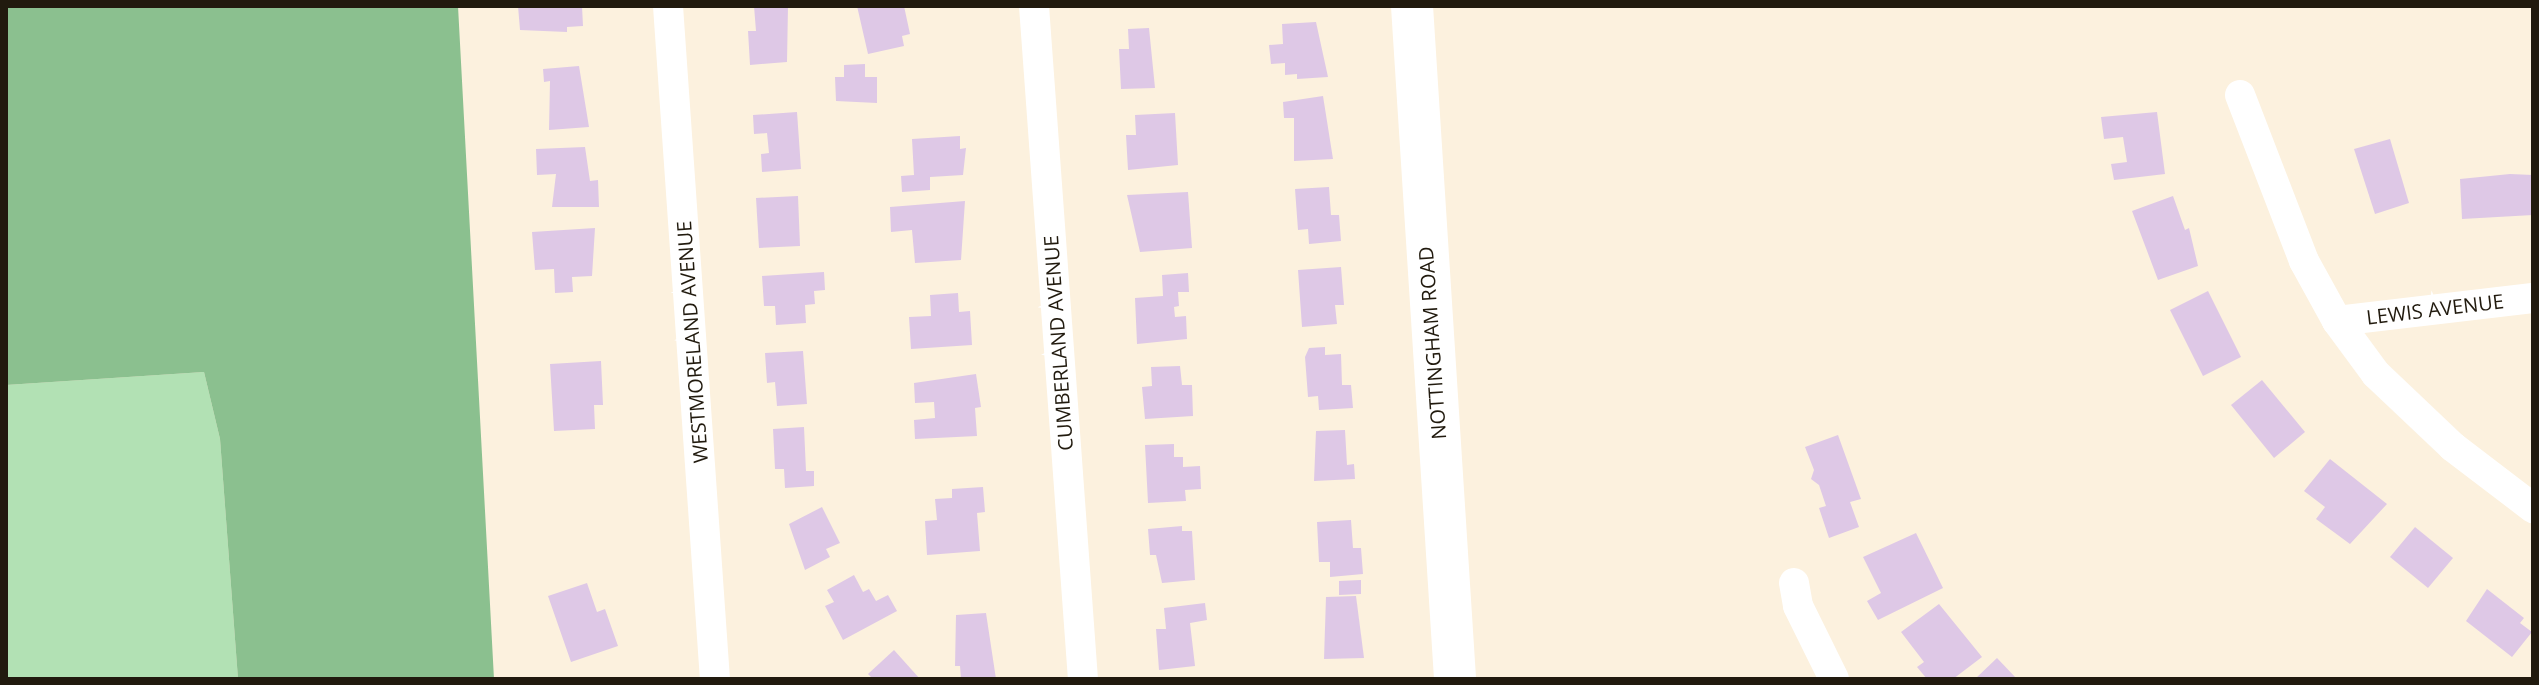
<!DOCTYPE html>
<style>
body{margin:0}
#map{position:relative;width:2539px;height:685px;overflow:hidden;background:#fcf1de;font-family:"Open Sans",sans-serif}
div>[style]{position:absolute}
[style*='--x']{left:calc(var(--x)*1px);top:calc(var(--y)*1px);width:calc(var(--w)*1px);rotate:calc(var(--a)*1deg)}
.green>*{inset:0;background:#b2e1b4}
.forest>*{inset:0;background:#8bc08f}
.building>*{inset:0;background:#dec8e6}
.street>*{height:30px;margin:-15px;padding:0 15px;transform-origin:15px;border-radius:15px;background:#fff}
.secondary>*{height:42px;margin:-21px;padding:0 21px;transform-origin:21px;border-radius:21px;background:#fff}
span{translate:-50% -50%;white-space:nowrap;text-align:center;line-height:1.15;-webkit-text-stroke:7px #fff;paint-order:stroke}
.street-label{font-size:20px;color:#211a0e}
.frame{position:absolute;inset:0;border:8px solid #211a0e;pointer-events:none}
</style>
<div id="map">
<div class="green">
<i style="clip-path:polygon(204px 372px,220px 439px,238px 679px,6px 679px,6px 385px)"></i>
</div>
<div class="forest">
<i style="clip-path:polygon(6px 6px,458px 6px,494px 679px,238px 679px,220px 439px,204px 372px,6px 385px)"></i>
</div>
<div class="building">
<i style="clip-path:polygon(518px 6px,582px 6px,583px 26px,567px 27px,567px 32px,520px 30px)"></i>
<i style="clip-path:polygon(754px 6px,788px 6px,787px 62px,750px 65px,748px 31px,756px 31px)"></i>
<i style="clip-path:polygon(857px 6px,904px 6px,910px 34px,902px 36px,904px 46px,868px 54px)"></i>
<i style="clip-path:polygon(1316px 22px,1328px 77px,1297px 79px,1297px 74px,1285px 75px,1285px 63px,1271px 64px,1269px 45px,1283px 44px,1282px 24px)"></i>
<i style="clip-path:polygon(1149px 28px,1155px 88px,1121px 89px,1119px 49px,1129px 49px,1128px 29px)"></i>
<i style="clip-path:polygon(865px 64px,865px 77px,877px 77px,877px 103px,836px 101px,835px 77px,844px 77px,844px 65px)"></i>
<i style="clip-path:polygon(579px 66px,589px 127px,549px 130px,550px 81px,544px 82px,543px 69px)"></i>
<i style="clip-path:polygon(1323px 96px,1333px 159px,1294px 161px,1294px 118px,1284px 118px,1283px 102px)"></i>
<i style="clip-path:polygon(797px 112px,801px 169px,762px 172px,761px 154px,769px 153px,767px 133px,754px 134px,753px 115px)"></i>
<i style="clip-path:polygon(2157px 112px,2165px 174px,2114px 180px,2111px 164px,2127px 162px,2123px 137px,2104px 139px,2101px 117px)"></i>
<i style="clip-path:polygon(1175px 113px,1178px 165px,1128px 170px,1126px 135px,1136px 135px,1135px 115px)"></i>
<i style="clip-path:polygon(960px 136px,960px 149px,966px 148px,963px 175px,930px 177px,930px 190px,902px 192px,901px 176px,914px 175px,912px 139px)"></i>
<i style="clip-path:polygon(2390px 139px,2409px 203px,2375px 214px,2354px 149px)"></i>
<i style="clip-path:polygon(585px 147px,590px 181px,598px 180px,599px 207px,552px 207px,556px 174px,537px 175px,536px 149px)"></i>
<i style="clip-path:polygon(2510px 174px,2533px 175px,2533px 215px,2462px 219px,2460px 179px)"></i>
<i style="clip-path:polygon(1329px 187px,1331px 215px,1339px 215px,1341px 241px,1309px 244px,1308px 229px,1298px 230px,1295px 189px)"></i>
<i style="clip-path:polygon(1188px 192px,1192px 248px,1140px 252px,1127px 195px)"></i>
<i style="clip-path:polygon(798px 196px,800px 246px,759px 248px,756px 198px)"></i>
<i style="clip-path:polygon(2173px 196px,2185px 230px,2189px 228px,2198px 266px,2158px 280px,2132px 211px)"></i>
<i style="clip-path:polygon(965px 201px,961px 260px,915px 263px,912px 230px,891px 232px,890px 207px)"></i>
<i style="clip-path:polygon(595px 228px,592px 276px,572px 277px,573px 292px,555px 293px,554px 269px,535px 270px,532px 232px)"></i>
<i style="clip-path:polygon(1341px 267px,1344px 305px,1335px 305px,1337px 324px,1302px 327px,1298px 270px)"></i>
<i style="clip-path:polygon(824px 272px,825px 290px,814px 291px,815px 304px,805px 305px,806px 323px,776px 325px,775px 306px,764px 306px,762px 276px)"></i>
<i style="clip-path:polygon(1188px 273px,1189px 292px,1178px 292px,1179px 306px,1174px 307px,1175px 317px,1186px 316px,1187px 339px,1137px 344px,1135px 298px,1163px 296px,1162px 275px)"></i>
<i style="clip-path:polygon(2208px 291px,2241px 357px,2203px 376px,2170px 310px)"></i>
<i style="clip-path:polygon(958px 293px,959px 312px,970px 311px,972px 345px,911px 349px,909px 317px,931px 316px,930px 295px)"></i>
<i style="clip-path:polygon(1325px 347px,1325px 355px,1341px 354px,1342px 385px,1351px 385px,1353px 408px,1319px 410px,1318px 396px,1308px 397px,1305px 357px,1309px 348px)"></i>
<i style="clip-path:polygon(803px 351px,807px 404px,777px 406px,775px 382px,767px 383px,765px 353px)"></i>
<i style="clip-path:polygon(601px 361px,603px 405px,594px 405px,595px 429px,554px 431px,550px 364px)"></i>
<i style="clip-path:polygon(1180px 366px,1182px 385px,1192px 385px,1193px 416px,1145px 419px,1142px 387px,1152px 386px,1151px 367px)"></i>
<i style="clip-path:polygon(976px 374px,981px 407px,975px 408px,977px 436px,915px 439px,914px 420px,935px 418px,934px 402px,915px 403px,914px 383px)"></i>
<i style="clip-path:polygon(2262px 380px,2305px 432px,2274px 458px,2231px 405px)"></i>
<i style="clip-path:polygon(804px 427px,806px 471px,814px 471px,814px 486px,785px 488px,784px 469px,775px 469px,773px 429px)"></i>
<i style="clip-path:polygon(1345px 430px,1347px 465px,1354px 464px,1355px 479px,1314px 481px,1316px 431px)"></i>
<i style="clip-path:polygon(1838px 435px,1861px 499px,1850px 502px,1859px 527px,1829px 538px,1819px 508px,1826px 506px,1819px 485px,1811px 479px,1814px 470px,1805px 447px)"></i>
<i style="clip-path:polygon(1174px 444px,1174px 457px,1183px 457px,1183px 467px,1200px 466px,1201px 489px,1185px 490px,1186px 501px,1148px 503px,1145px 445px)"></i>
<i style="clip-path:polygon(2330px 459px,2387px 504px,2350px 544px,2316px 519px,2325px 507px,2304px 491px)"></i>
<i style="clip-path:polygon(983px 487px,985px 512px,977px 513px,980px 551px,927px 555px,925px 521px,937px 520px,935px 499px,952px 498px,952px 489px)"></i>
<i style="clip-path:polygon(822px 507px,840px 543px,826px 549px,830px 557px,805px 570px,789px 524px)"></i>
<i style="clip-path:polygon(1351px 520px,1353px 548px,1361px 548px,1363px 574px,1330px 577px,1330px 562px,1319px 562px,1317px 522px)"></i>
<i style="clip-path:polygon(1182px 526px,1182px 531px,1192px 531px,1195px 580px,1162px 583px,1156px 555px,1150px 555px,1148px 529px)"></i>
<i style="clip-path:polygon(2415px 527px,2453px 558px,2428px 588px,2390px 557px)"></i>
<i style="clip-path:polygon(1916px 533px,1943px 588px,1878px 620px,1867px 601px,1881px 593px,1863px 557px)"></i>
<i style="clip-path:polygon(854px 575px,863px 592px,869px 589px,876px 601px,888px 595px,897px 611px,843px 640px,825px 606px,834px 602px,827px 590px)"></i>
<i style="clip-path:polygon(1361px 580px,1361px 594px,1339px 595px,1339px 581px)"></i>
<i style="clip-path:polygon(587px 583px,597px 612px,605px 609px,618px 646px,571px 662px,548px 596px)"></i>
<i style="clip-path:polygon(2487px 589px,2524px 618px,2520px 623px,2532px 632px,2512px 657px,2466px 621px)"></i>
<i style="clip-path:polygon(1356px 596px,1364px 658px,1324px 659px,1326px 597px)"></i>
<i style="clip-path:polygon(1205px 603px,1207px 620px,1190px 623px,1195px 666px,1159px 670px,1156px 629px,1166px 629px,1164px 608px)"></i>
<i style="clip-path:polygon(1939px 604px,1982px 657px,1953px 679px,1927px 679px,1917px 667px,1924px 662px,1901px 632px)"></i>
<i style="clip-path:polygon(986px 613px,996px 679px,961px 679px,960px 666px,955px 666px,956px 615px)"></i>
<i style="clip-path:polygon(894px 650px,920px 679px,873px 679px,868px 674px)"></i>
<i style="clip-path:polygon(1997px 658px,2017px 679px,1975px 679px)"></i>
</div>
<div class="street">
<i style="--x:668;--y:6;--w:675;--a:86.01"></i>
<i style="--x:1034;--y:6;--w:675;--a:85.84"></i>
<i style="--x:2240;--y:95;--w:178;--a:68.9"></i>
<i style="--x:2304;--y:261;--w:68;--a:61.2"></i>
<i style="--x:2337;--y:321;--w:66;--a:53.7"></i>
<i style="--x:2376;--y:374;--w:106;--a:43.5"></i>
<i style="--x:2453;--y:447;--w:101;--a:37.3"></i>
<i style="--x:2337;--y:321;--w:197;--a:-6.7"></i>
<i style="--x:1794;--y:583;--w:23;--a:80"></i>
<i style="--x:1798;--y:606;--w:81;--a:63.7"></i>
</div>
<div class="secondary">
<i style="--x:1412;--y:6;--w:674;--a:86.34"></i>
</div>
<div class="street-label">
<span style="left:2435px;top:309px;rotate:-7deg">LEWIS AVENUE</span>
<span style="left:692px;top:342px;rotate:-94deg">WESTMORELAND AVENUE</span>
<span style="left:1058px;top:343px;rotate:-94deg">CUMBERLAND AVENUE</span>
<span style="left:1432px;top:343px;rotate:-94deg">NOTTINGHAM ROAD</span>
</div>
<div class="frame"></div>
</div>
